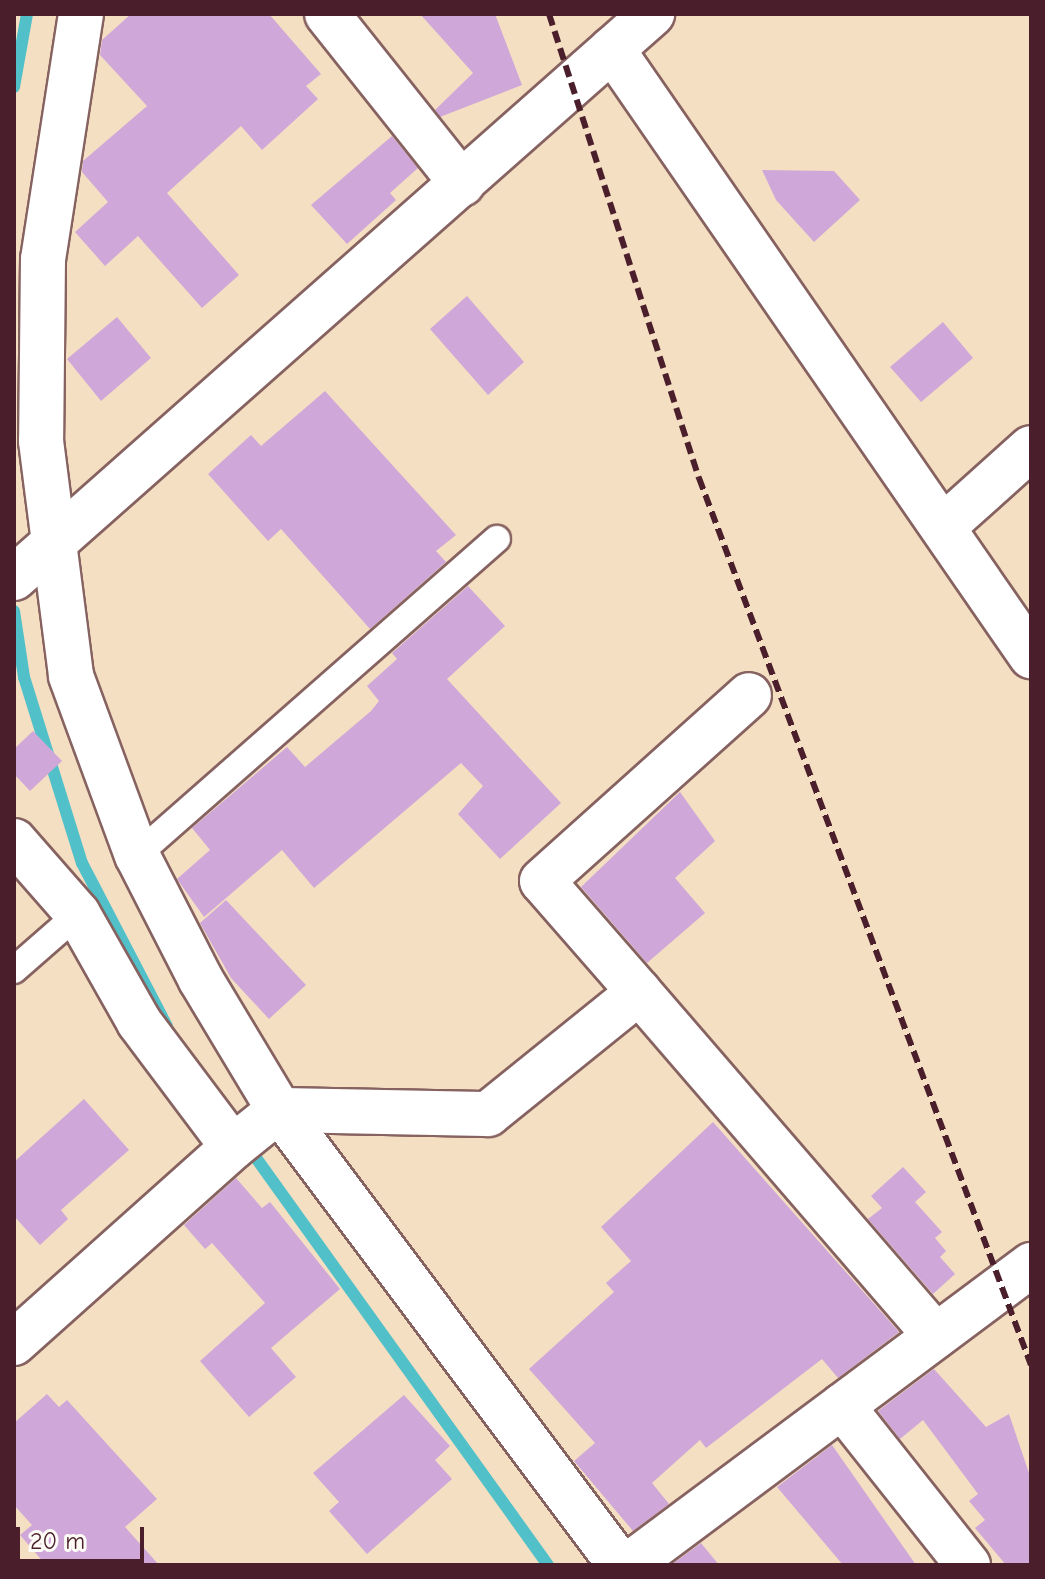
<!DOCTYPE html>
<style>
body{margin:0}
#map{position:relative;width:1045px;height:1579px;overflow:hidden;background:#f4dfc3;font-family:"Comic Neue",sans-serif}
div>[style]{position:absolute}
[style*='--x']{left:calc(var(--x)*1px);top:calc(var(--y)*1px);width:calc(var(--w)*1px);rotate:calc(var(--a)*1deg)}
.stream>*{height:12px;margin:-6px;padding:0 6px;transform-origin:6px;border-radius:6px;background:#52c0c8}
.building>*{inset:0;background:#cfa8d9}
.roads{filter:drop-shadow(2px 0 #866260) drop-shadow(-2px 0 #866260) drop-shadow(0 2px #866260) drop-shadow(0 -2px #866260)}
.service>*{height:26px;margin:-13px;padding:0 13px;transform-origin:13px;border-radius:13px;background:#fff}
.minor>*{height:44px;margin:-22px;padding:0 22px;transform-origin:22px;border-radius:22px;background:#fff}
.rail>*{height:6px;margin-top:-3px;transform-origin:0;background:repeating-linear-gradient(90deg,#4a1f2b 0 12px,transparent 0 18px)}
span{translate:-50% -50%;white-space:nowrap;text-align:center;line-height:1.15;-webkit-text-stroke:6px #fdfcf7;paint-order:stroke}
.frame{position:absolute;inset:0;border:16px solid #4a1f2b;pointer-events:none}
.scale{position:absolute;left:16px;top:1527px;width:128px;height:36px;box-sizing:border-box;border:4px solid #4a1f2b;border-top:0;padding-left:10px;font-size:24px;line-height:28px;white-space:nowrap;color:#4a1f2b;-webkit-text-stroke:6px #fdfcf7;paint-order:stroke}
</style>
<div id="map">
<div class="stream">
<i style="--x:14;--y:87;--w:74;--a:-79.9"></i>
<i style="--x:14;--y:611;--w:67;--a:81.4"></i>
<i style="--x:24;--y:677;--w:195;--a:72.7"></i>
<i style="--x:82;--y:863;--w:184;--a:62.5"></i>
<i style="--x:246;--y:1144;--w:518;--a:54.35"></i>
</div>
<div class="building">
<i style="clip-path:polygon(131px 14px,269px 14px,321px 74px,306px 86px,318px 99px,262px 150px,241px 126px,167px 193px,239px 275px,202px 308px,138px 236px,105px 266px,75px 232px,108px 202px,82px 172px,83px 161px,147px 106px,100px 55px,102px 40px)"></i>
<i style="clip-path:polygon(420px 14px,495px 14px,522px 85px,440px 117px,435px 110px,473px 73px)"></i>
<i style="clip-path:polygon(392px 136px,418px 168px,390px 193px,396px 200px,347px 244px,311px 205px)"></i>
<i style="clip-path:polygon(762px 170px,834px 171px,860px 200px,814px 242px,776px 200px)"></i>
<i style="clip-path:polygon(467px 296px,524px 362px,488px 395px,430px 329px)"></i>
<i style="clip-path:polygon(117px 317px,151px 358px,101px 401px,67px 359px)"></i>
<i style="clip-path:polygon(943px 322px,973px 358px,921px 402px,890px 367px)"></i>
<i style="clip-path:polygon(325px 391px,456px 535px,436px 551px,446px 562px,370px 629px,281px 529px,268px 541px,208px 474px,251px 435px,261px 446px)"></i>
<i style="clip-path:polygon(468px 586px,505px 626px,447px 679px,561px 803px,500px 859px,458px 814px,483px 786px,461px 763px,314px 888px,282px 850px,204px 917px,177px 879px,210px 850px,192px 828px,287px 747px,305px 767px,371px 711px,379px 701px,367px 686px,397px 659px,392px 653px)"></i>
<i style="clip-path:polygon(33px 731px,62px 761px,30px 791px,14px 774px,14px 749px)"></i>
<i style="clip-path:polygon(680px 792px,715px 841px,675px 878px,705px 913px,647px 963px,581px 887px)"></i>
<i style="clip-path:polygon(226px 900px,306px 985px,269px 1019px,231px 978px,200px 923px)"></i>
<i style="clip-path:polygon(84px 1099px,129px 1150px,61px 1210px,68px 1219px,40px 1245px,14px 1216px,14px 1162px)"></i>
<i style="clip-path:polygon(713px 1122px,899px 1332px,838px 1378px,822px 1359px,706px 1448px,700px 1440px,652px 1483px,669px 1504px,633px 1531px,574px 1461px,595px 1443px,529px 1369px,614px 1292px,606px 1283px,631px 1261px,601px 1227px)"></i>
<i style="clip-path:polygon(903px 1167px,926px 1192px,915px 1202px,942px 1232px,935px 1238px,946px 1251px,940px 1257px,955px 1274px,933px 1294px,868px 1219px,882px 1208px,871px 1196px)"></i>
<i style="clip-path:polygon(236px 1178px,262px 1208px,270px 1202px,340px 1289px,271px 1348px,296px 1377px,249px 1417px,200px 1361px,265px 1303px,212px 1243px,205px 1249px,184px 1225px)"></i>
<i style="clip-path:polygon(934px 1369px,986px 1427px,1009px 1414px,1031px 1479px,1031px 1565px,1006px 1565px,975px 1528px,985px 1520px,969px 1501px,978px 1494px,923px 1420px,900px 1439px,878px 1411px)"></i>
<i style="clip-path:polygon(47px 1394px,59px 1407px,67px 1400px,157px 1499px,125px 1527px,159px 1565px,46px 1565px,20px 1535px,32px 1525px,14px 1505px,14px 1423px)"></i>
<i style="clip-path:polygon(404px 1395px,450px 1446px,435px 1460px,452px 1479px,367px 1554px,329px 1511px,339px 1502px,313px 1473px)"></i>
<i style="clip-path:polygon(832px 1445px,916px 1565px,843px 1565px,777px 1487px)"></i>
<i style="clip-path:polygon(701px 1543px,719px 1565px,671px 1565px)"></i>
</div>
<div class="roads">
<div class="service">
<i style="--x:137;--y:855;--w:479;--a:-41.3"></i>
<i style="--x:14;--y:970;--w:85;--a:-41.2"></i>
</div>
<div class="minor">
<i style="--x:81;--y:14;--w:248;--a:98.8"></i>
<i style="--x:43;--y:259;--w:182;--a:90.6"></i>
<i style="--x:41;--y:441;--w:237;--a:82.7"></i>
<i style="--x:71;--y:676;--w:191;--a:69.8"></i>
<i style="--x:137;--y:855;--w:140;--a:62.9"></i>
<i style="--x:201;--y:980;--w:152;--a:59"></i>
<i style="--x:279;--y:1110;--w:569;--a:53.15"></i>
<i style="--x:327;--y:14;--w:217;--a:51.5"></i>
<i style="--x:612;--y:49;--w:738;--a:55.38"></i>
<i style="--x:943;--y:527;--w:118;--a:-41.9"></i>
<i style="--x:14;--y:578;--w:852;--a:-41.48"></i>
<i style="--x:14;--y:841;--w:97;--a:48.8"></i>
<i style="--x:78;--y:914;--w:124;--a:60.5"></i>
<i style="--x:139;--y:1022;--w:156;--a:53.1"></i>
<i style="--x:233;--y:1147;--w:294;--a:138.2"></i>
<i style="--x:639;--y:992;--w:147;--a:-131.1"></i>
<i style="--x:542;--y:881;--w:278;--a:-41.9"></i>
<i style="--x:233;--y:1147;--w:59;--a:-38.8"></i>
<i style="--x:279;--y:1110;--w:209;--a:1.1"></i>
<i style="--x:488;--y:1114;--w:194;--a:-38.9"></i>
<i style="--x:639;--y:992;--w:454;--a:49.2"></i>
<i style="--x:842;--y:1406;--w:203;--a:51.6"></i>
<i style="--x:629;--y:1565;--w:502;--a:-36.73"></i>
</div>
</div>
<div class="rail">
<i style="--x:549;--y:14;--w:488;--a:72.1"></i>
<i style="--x:699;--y:478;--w:947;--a:69.48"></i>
</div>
<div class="frame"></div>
<div class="scale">20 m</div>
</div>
